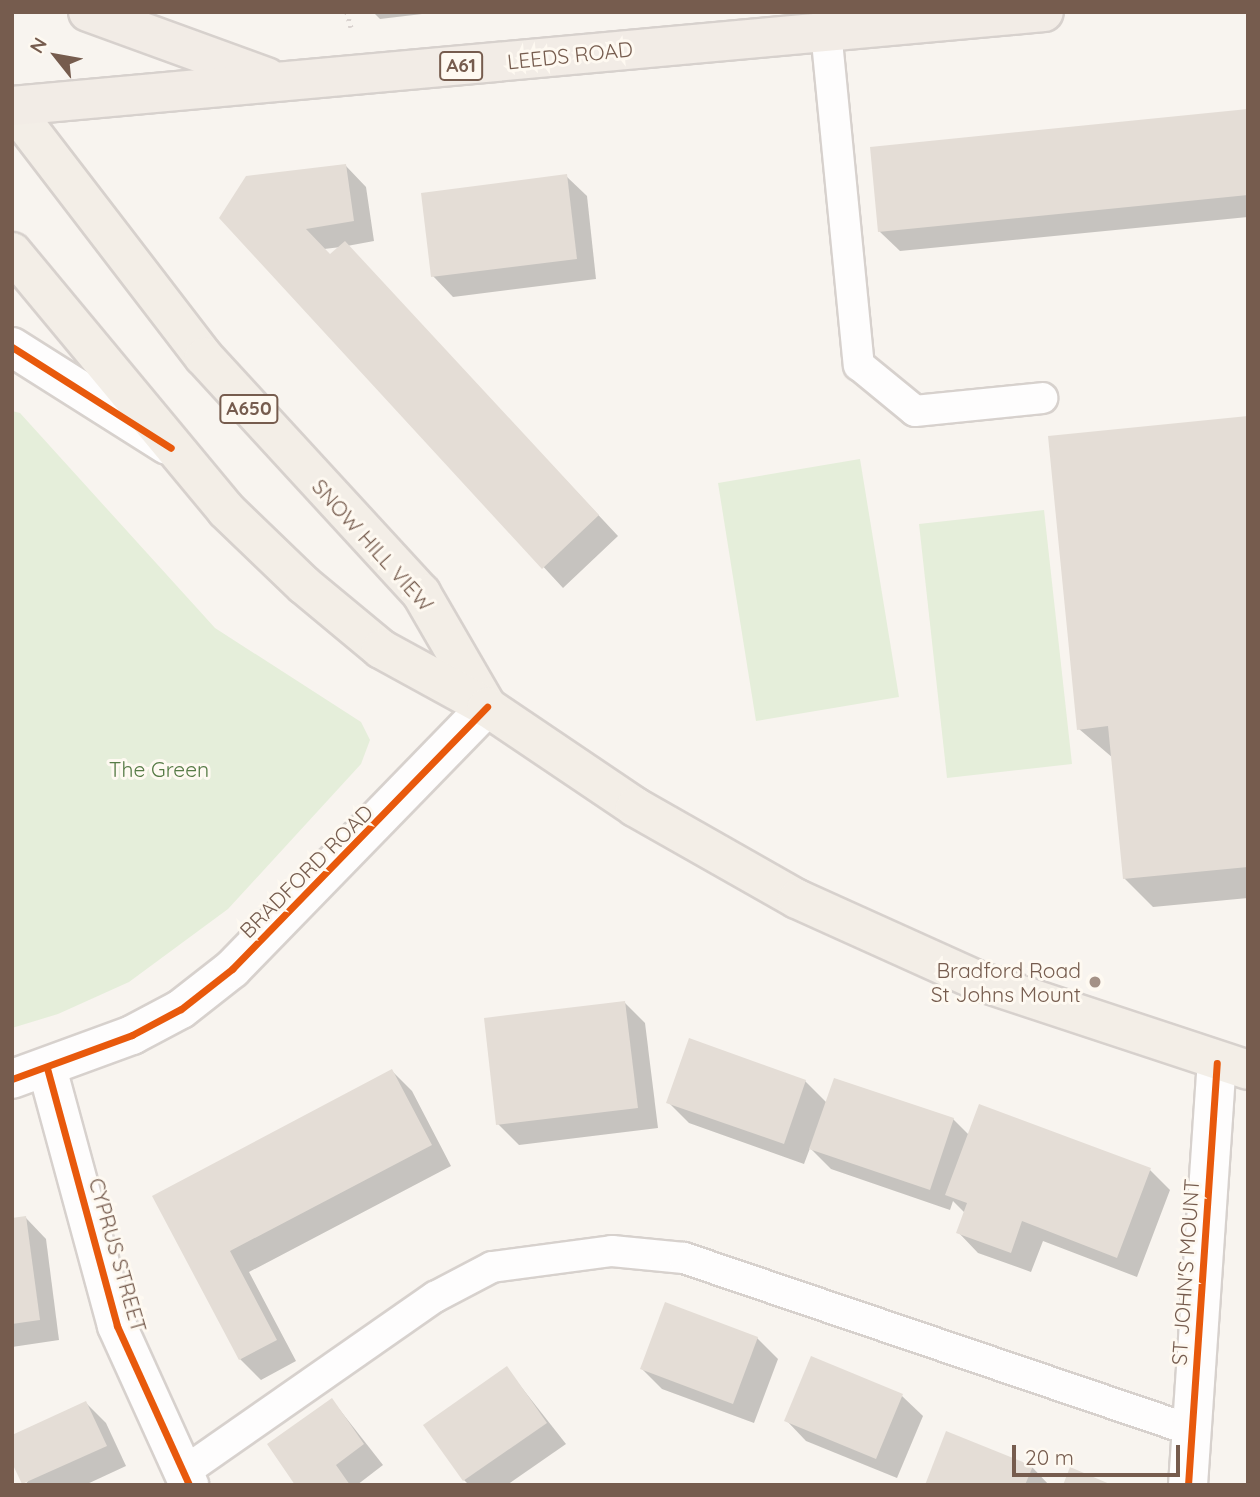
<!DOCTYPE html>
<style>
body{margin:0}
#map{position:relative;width:1260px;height:1497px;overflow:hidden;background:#f8f4ef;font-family:Quicksand,sans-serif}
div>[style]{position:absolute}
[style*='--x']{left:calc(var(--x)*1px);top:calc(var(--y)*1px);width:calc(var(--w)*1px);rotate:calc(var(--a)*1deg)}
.green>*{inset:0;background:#e5eeda}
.shadow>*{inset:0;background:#0003}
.building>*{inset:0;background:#e4ddd6}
.path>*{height:4.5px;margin-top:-2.25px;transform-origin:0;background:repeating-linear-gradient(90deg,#dad3d0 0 2px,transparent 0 7px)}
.roads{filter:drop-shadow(2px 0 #d7d1cd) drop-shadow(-2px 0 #d7d1cd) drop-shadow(0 2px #d7d1cd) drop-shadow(0 -2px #d7d1cd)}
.service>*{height:30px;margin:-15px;padding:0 15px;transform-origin:15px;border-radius:15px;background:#fefdfd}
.minor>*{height:38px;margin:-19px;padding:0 19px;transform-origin:19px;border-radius:19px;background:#fefdfd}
.tertiary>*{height:38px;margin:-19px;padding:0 19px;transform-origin:19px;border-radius:19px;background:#fefdfd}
.primary>*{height:38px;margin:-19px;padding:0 19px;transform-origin:19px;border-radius:19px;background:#f3eee7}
.trunk>*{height:38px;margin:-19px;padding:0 19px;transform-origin:19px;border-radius:19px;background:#f2ece6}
.cycleway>*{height:7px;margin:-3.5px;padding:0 3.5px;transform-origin:3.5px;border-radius:3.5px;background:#e8590c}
.dots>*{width:19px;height:19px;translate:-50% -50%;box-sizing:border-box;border:4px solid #fef9f1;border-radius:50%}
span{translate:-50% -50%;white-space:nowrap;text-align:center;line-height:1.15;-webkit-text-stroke:6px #fef9f1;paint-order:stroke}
.shield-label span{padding:2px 5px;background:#fef9f1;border:2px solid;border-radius:5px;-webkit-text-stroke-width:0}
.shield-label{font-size:19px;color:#765c4e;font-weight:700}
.street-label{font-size:21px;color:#765c4e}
.park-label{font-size:21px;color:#567b46}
.poi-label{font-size:21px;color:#765c4e}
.right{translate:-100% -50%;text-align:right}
.frame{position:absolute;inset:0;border:14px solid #765c4e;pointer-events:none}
.north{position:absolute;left:21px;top:21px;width:70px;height:70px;-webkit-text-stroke:5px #fef9f1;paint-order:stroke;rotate:301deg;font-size:19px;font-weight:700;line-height:28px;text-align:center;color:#765c4e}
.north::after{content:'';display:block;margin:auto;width:24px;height:32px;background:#765c4e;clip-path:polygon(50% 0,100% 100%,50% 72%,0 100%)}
.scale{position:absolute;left:1012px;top:1445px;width:168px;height:32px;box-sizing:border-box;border:4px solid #765c4e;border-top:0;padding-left:9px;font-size:21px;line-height:24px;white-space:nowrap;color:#765c4e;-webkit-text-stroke:5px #fef9f1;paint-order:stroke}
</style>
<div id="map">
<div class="green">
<i style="clip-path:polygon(12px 411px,20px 413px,215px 628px,361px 722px,370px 740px,361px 764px,228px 909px,129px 982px,58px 1014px,12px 1028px)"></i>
<i style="clip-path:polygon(860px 459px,899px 697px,756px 721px,718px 483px)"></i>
<i style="clip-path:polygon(1044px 510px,1072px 764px,947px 778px,919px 524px)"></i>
</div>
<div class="shadow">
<i style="clip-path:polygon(373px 12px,439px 12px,380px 19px)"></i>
<i style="clip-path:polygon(1248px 111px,1248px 217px,900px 251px,879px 231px)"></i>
<i style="clip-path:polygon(evenodd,346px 166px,366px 187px,374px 241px,347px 246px,618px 536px,563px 588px,221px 218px,346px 166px,341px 247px,331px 256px,324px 249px,341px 247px)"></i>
<i style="clip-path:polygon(566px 176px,587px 196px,596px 279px,453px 297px,433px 276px)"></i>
<i style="clip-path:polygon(1248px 417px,1248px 898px,1153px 907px,1124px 878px,1113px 758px,1079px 729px)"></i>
<i style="clip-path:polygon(625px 1003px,645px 1023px,658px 1128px,519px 1145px,498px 1124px)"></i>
<i style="clip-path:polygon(392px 1071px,412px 1091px,451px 1166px,249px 1272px,296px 1361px,261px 1380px,240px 1359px,154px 1196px)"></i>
<i style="clip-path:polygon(805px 1081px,827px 1103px,953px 1119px,969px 1135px,1150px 1170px,1170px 1190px,1137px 1277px,1043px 1241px,1031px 1272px,978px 1253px,958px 1232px,965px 1213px,953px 1201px,950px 1210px,831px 1169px,810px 1148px,804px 1164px,689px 1123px,668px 1102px)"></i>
<i style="clip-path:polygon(26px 1218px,46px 1239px,59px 1340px,12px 1347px,12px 1220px)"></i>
<i style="clip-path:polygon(757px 1338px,778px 1359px,754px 1423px,662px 1389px,642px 1369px)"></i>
<i style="clip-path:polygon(507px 1369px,566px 1444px,507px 1485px,469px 1485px,464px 1480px)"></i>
<i style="clip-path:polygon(902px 1396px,923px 1416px,897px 1478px,806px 1441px,786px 1420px)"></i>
<i style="clip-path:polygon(332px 1400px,383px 1465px,357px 1485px,297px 1485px)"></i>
<i style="clip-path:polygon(86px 1403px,106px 1423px,126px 1466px,85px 1485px,25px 1485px)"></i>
<i style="clip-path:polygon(1032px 1467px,1049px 1485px,927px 1485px)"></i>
</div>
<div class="building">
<i style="clip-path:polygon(1248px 109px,1248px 195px,878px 232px,870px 147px)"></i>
<i style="clip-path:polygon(346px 164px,354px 221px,306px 229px,330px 254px,345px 241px,599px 515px,542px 569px,219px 218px,246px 176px)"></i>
<i style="clip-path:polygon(567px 174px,577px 259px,431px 277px,421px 193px)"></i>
<i style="clip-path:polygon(1248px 416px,1248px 867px,1123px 879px,1108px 726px,1077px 730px,1048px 436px)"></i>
<i style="clip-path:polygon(625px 1001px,638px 1108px,496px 1125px,484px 1018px)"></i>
<i style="clip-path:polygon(689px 1038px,806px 1080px,784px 1144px,666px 1103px)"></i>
<i style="clip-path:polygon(392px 1069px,432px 1145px,230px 1251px,277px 1340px,239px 1360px,152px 1196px)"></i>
<i style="clip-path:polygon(834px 1078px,954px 1118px,930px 1190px,809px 1149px)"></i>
<i style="clip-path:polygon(979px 1104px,1151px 1168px,1117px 1258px,1022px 1221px,1011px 1253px,956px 1233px,967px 1203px,945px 1195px)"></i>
<i style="clip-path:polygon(26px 1216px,40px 1320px,12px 1324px,12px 1218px)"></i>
<i style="clip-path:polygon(665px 1302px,758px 1337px,733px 1404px,640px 1369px)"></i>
<i style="clip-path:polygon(811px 1356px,903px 1394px,876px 1459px,784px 1421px)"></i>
<i style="clip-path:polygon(507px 1366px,547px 1423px,463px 1481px,423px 1425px)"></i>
<i style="clip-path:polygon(332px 1398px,364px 1444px,336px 1465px,350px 1485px,295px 1485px,267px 1444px)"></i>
<i style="clip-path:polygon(86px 1401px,107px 1446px,22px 1484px,12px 1463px,12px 1435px)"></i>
<i style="clip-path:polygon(946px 1431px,1033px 1466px,1025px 1485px,925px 1485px)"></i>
<i style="clip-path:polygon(1070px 1467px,1112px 1485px,1063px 1485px)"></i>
</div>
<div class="path">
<i style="--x:347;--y:12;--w:16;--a:75"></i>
</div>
<div class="roads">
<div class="service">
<i style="--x:826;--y:31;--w:336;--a:84.4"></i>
<i style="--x:859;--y:365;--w:72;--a:39.4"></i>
<i style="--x:915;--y:411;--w:128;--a:-5.8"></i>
<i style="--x:181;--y:1474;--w:310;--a:-34.9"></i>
<i style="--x:435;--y:1297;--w:64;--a:-27.8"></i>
<i style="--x:492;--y:1267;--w:121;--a:-7.6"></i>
<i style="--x:612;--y:1251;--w:72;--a:5.6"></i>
<i style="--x:684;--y:1258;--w:535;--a:18.74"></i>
</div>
<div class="minor">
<i style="--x:47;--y:1068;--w:267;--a:74.8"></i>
<i style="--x:117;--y:1326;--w:175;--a:65.6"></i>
<i style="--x:1188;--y:1485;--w:423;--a:-86.1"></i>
</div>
<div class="tertiary">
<i style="--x:12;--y:347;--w:183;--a:32.3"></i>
<i style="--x:12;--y:1079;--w:128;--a:-20.1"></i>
<i style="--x:132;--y:1035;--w:55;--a:-28"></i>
<i style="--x:181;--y:1009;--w:65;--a:-38.1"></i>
<i style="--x:232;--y:969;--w:366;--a:-45.8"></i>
</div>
<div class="primary">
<i style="--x:12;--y:107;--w:315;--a:52.5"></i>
<i style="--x:204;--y:357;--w:321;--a:47.4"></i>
<i style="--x:421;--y:593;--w:132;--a:59.9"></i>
<i style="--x:12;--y:252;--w:335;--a:50.3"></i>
<i style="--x:226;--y:510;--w:108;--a:43.9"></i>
<i style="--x:304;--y:585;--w:100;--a:39.7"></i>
<i style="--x:381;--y:649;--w:121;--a:28.7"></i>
<i style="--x:487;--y:707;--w:179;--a:34"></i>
<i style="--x:635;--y:807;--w:186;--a:29.6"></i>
<i style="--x:797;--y:899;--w:200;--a:24.3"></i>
<i style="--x:979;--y:981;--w:283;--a:18.3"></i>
</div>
<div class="trunk">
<i style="--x:88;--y:12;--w:190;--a:20"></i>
<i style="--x:12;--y:106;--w:1036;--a:-5.2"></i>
</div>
</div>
<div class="cycleway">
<i style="--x:12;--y:347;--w:188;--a:32.4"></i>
<i style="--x:47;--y:1068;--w:267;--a:74.8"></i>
<i style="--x:117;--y:1326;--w:175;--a:65.6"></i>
<i style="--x:12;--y:1079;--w:128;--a:-20.1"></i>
<i style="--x:132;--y:1035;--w:55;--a:-28"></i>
<i style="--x:181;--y:1009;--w:65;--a:-38.1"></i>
<i style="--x:232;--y:969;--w:366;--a:-45.8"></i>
<i style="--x:1188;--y:1485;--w:423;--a:-86.1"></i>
</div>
<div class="dots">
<i style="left:1095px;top:982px;background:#a49186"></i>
</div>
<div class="shield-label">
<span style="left:461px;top:66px">A61</span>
<span style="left:249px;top:409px">A650</span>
</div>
<div class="street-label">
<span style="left:570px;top:55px;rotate:-6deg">LEEDS ROAD</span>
<span style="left:373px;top:545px;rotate:48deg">SNOW HILL VIEW</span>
<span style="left:306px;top:871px;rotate:-45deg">BRADFORD ROAD</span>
<span style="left:118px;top:1255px;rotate:74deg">CYPRUS STREET</span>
<span style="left:1185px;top:1272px;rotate:-86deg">ST JOHN'S MOUNT</span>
</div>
<div class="park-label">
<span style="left:159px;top:769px">The Green</span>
</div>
<div class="poi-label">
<span class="right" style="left:1081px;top:982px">Bradford Road<br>St Johns Mount</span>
</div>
<div class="frame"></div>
<div class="north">N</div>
<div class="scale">20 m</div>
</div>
